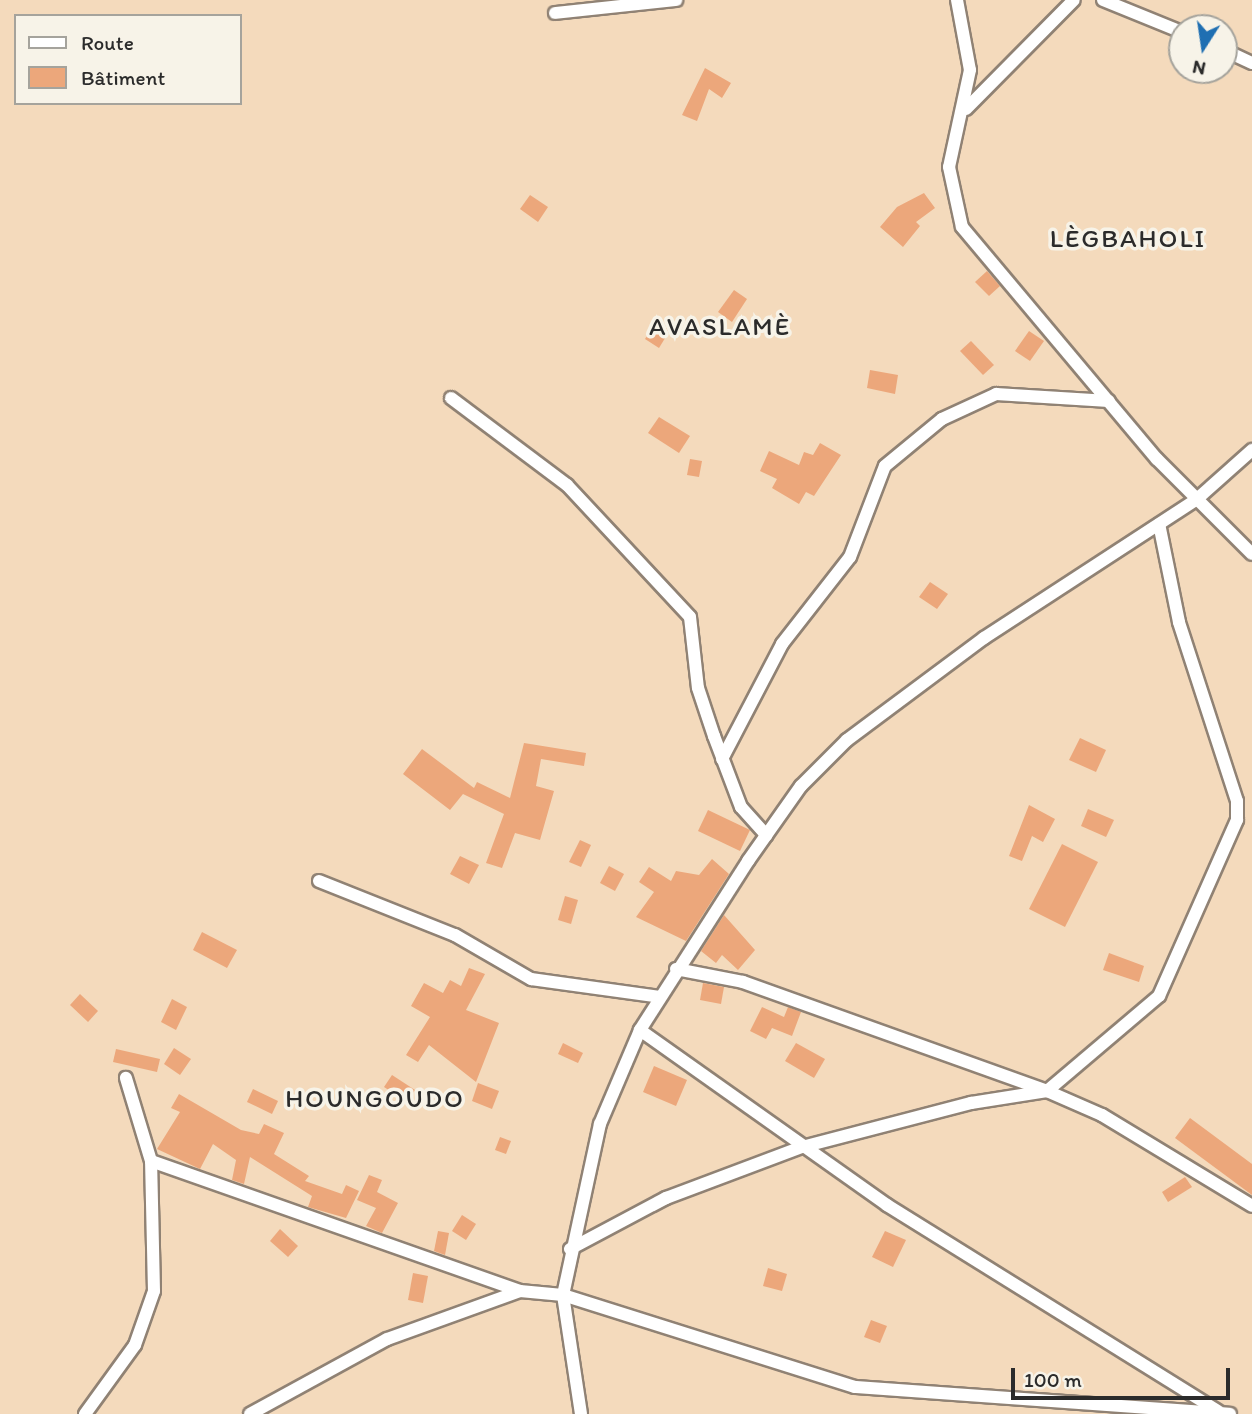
<!DOCTYPE html>
<meta charset="utf-8">
<style>
body{margin:0}
#map{position:relative;width:1252px;height:1414px;overflow:hidden;background:#f4dabc;font-family:Itim,sans-serif}
div>[style]{position:absolute}
[style*='--x']{left:calc(var(--x)*1px);top:calc(var(--y)*1px);width:calc(var(--w)*1px);rotate:calc(var(--a)*1deg)}
.building>*{inset:0;background:#eca77b}
.roads{filter:drop-shadow(2px 0 #908274) drop-shadow(-2px 0 #908274) drop-shadow(0 2px #908274) drop-shadow(0 -2px #908274)}
.street>*{height:12px;margin:-6px;padding:0 6px;transform-origin:6px;border-radius:6px;background:#fff}
span{translate:-50% -50%;white-space:nowrap;text-align:center;line-height:1.15;-webkit-text-stroke:7px #f7f3e8;paint-order:stroke}
.quarter-label{font-size:26px;color:#2b2b2b;letter-spacing:2px}
.legend{position:absolute;left:14px;top:14px;width:228px;height:91px;box-sizing:border-box;background:#f7f3e8;border:2px solid #a5a39c;margin:0;padding:9px 12px;list-style:none;font-size:21px;color:#2b2b2b}
.legend li{display:flex;align-items:center;gap:14px;height:35px}
.legend b{width:35px;border:2px solid #a5a39c}
.north{position:absolute;left:1168px;top:14px;width:70px;height:70px;box-sizing:border-box;background:#f7f3e8;border:2px solid #a5a39c;border-radius:50%;rotate:192deg;font-size:19px;font-weight:700;line-height:28px;text-align:center;color:#2b2b2b}
.north::after{content:'';display:block;margin:auto;width:24px;height:32px;background:#1f6fb2;clip-path:polygon(50% 0,100% 100%,50% 72%,0 100%)}
.scale{position:absolute;left:1011px;top:1368px;width:219px;height:32px;box-sizing:border-box;border:4px solid #2b2b2b;border-top:0;padding-left:9px;font-size:21px;line-height:24px;white-space:nowrap;color:#2b2b2b;-webkit-text-stroke:5px #f7f3e8;paint-order:stroke}
</style>
<div id="map">
<div class="building">
<i style="clip-path:polygon(705px 68px,731px 83px,722px 98px,709px 89px,697px 121px,682px 115px)"></i>
<i style="clip-path:polygon(924px 193px,935px 208px,916px 222px,920px 226px,903px 247px,880px 227px,897px 207px)"></i>
<i style="clip-path:polygon(530px 195px,548px 207px,538px 222px,520px 209px)"></i>
<i style="clip-path:polygon(987px 271px,1000px 286px,989px 296px,975px 282px)"></i>
<i style="clip-path:polygon(734px 290px,747px 299px,732px 322px,718px 312px)"></i>
<i style="clip-path:polygon(656px 321px,670px 330px,659px 348px,645px 339px)"></i>
<i style="clip-path:polygon(1029px 331px,1044px 341px,1030px 361px,1015px 351px)"></i>
<i style="clip-path:polygon(971px 341px,994px 365px,983px 375px,960px 351px)"></i>
<i style="clip-path:polygon(870px 370px,898px 375px,895px 394px,867px 388px)"></i>
<i style="clip-path:polygon(659px 417px,690px 436px,679px 453px,648px 433px)"></i>
<i style="clip-path:polygon(820px 443px,841px 455px,814px 496px,806px 492px,799px 504px,772px 488px,777px 479px,760px 471px,769px 451px,799px 465px,804px 452px,813px 455px)"></i>
<i style="clip-path:polygon(690px 459px,702px 461px,699px 477px,687px 475px)"></i>
<i style="clip-path:polygon(930px 582px,948px 594px,937px 609px,919px 597px)"></i>
<i style="clip-path:polygon(1080px 738px,1106px 750px,1096px 772px,1069px 760px)"></i>
<i style="clip-path:polygon(524px 743px,586px 753px,584px 766px,541px 759px,536px 786px,554px 791px,540px 840px,515px 833px,502px 868px,486px 863px,504px 814px,463px 794px,450px 810px,403px 774px,422px 749px,474px 788px,477px 782px,510px 798px)"></i>
<i style="clip-path:polygon(1029px 805px,1055px 819px,1043px 842px,1032px 836px,1022px 861px,1009px 856px)"></i>
<i style="clip-path:polygon(1088px 809px,1114px 820px,1106px 837px,1081px 826px)"></i>
<i style="clip-path:polygon(708px 810px,750px 830px,740px 851px,698px 831px)"></i>
<i style="clip-path:polygon(580px 840px,591px 845px,581px 867px,569px 862px)"></i>
<i style="clip-path:polygon(1062px 844px,1098px 862px,1065px 927px,1029px 909px)"></i>
<i style="clip-path:polygon(460px 856px,479px 865px,469px 884px,450px 874px)"></i>
<i style="clip-path:polygon(712px 859px,729px 874px,686px 941px,636px 917px,654px 892px,639px 882px,649px 867px,671px 881px,676px 871px,699px 875px)"></i>
<i style="clip-path:polygon(609px 866px,624px 874px,615px 891px,600px 883px)"></i>
<i style="clip-path:polygon(565px 896px,578px 900px,571px 924px,558px 920px)"></i>
<i style="clip-path:polygon(724px 915px,755px 950px,738px 970px,722px 955px,716px 963px,701px 951px)"></i>
<i style="clip-path:polygon(202px 932px,237px 950px,227px 968px,193px 950px)"></i>
<i style="clip-path:polygon(1109px 953px,1144px 966px,1139px 982px,1103px 970px)"></i>
<i style="clip-path:polygon(469px 968px,485px 974px,466px 1010px,499px 1023px,476px 1082px,429px 1045px,418px 1062px,406px 1055px,430px 1017px,411px 1006px,424px 983px,443px 993px,450px 980px,461px 986px)"></i>
<i style="clip-path:polygon(703px 983px,724px 987px,721px 1004px,700px 1000px)"></i>
<i style="clip-path:polygon(80px 994px,98px 1011px,88px 1022px,70px 1005px)"></i>
<i style="clip-path:polygon(172px 999px,187px 1007px,176px 1030px,161px 1022px)"></i>
<i style="clip-path:polygon(762px 1007px,784px 1017px,788px 1007px,801px 1012px,792px 1036px,772px 1028px,766px 1039px,750px 1031px)"></i>
<i style="clip-path:polygon(563px 1043px,583px 1053px,578px 1063px,558px 1054px)"></i>
<i style="clip-path:polygon(796px 1043px,825px 1059px,814px 1078px,785px 1061px)"></i>
<i style="clip-path:polygon(174px 1048px,191px 1059px,180px 1075px,164px 1064px)"></i>
<i style="clip-path:polygon(116px 1049px,160px 1059px,157px 1072px,113px 1062px)"></i>
<i style="clip-path:polygon(654px 1066px,687px 1080px,676px 1106px,643px 1092px)"></i>
<i style="clip-path:polygon(392px 1075px,415px 1090px,407px 1102px,384px 1087px)"></i>
<i style="clip-path:polygon(478px 1083px,499px 1091px,492px 1109px,472px 1101px)"></i>
<i style="clip-path:polygon(253px 1089px,278px 1101px,272px 1114px,247px 1102px)"></i>
<i style="clip-path:polygon(179px 1094px,241px 1130px,259px 1134px,264px 1124px,284px 1133px,274px 1154px,309px 1176px,305px 1181px,342px 1194px,346px 1185px,359px 1191px,346px 1218px,308px 1207px,312px 1196px,250px 1157px,244px 1184px,232px 1180px,236px 1160px,213px 1144px,200px 1169px,157px 1149px,180px 1112px,171px 1108px)"></i>
<i style="clip-path:polygon(1190px 1118px,1252px 1164px,1252px 1195px,1175px 1138px)"></i>
<i style="clip-path:polygon(500px 1137px,511px 1141px,506px 1154px,495px 1150px)"></i>
<i style="clip-path:polygon(369px 1175px,382px 1180px,377px 1192px,398px 1203px,382px 1233px,366px 1226px,376px 1208px,357px 1200px)"></i>
<i style="clip-path:polygon(1185px 1177px,1192px 1187px,1168px 1202px,1162px 1192px)"></i>
<i style="clip-path:polygon(462px 1215px,476px 1224px,466px 1240px,452px 1231px)"></i>
<i style="clip-path:polygon(280px 1229px,298px 1246px,288px 1257px,270px 1241px)"></i>
<i style="clip-path:polygon(438px 1231px,449px 1233px,445px 1255px,434px 1251px)"></i>
<i style="clip-path:polygon(885px 1231px,906px 1240px,893px 1267px,872px 1257px)"></i>
<i style="clip-path:polygon(768px 1268px,787px 1274px,782px 1291px,763px 1286px)"></i>
<i style="clip-path:polygon(413px 1273px,428px 1276px,423px 1303px,408px 1300px)"></i>
<i style="clip-path:polygon(871px 1320px,887px 1326px,880px 1343px,864px 1337px)"></i>
</div>
<div class="roads">
<div class="street">
<i style="--x:957;--y:0;--w:71;--a:79.5"></i>
<i style="--x:970;--y:70;--w:99;--a:102.2"></i>
<i style="--x:949;--y:167;--w:61;--a:77.8"></i>
<i style="--x:962;--y:227;--w:303;--a:50"></i>
<i style="--x:1157;--y:459;--w:134;--a:45"></i>
<i style="--x:1103;--y:0;--w:85;--a:22.1"></i>
<i style="--x:555;--y:13;--w:122;--a:-6.1"></i>
<i style="--x:1224;--y:50;--w:31;--a:25"></i>
<i style="--x:966;--y:109;--w:153;--a:-45.3"></i>
<i style="--x:451;--y:398;--w:145;--a:36.9"></i>
<i style="--x:567;--y:485;--w:180;--a:47"></i>
<i style="--x:690;--y:617;--w:71;--a:83.6"></i>
<i style="--x:698;--y:688;--w:51;--a:71.6"></i>
<i style="--x:714;--y:736;--w:76;--a:69.2"></i>
<i style="--x:741;--y:807;--w:38;--a:48"></i>
<i style="--x:722;--y:759;--w:130;--a:-62.4"></i>
<i style="--x:782;--y:644;--w:110;--a:-52"></i>
<i style="--x:850;--y:557;--w:97;--a:-69"></i>
<i style="--x:885;--y:466;--w:74;--a:-39.5"></i>
<i style="--x:942;--y:419;--w:60;--a:-24.8"></i>
<i style="--x:996;--y:394;--w:113;--a:3.5"></i>
<i style="--x:319;--y:881;--w:146;--a:21.7"></i>
<i style="--x:455;--y:935;--w:88;--a:30.1"></i>
<i style="--x:531;--y:979;--w:130;--a:7.9"></i>
<i style="--x:676;--y:969;--w:68;--a:11"></i>
<i style="--x:743;--y:982;--w:323;--a:19.7"></i>
<i style="--x:1047;--y:1091;--w:60;--a:23.6"></i>
<i style="--x:1102;--y:1115;--w:175;--a:31.2"></i>
<i style="--x:640;--y:1030;--w:303;--a:35.3"></i>
<i style="--x:887;--y:1205;--w:390;--a:31.9"></i>
<i style="--x:151;--y:1161;--w:391;--a:19.4"></i>
<i style="--x:520;--y:1291;--w:43;--a:5.3"></i>
<i style="--x:563;--y:1295;--w:306;--a:17.5"></i>
<i style="--x:855;--y:1387;--w:376;--a:4.1"></i>
<i style="--x:570;--y:1249;--w:109;--a:-28"></i>
<i style="--x:666;--y:1198;--w:145;--a:-20.6"></i>
<i style="--x:802;--y:1147;--w:175;--a:-14.6"></i>
<i style="--x:971;--y:1103;--w:77;--a:-9"></i>
<i style="--x:1047;--y:1091;--w:147;--a:-40.3"></i>
<i style="--x:1159;--y:996;--w:193;--a:-66.1"></i>
<i style="--x:1237;--y:820;--w:19;--a:-90"></i>
<i style="--x:1237;--y:801;--w:188;--a:-108"></i>
<i style="--x:1179;--y:622;--w:100;--a:-101.5"></i>
<i style="--x:85;--y:1414;--w:85;--a:-54.1"></i>
<i style="--x:135;--y:1345;--w:57;--a:-70.6"></i>
<i style="--x:154;--y:1291;--w:130;--a:-91.3"></i>
<i style="--x:151;--y:1161;--w:87;--a:-106.8"></i>
<i style="--x:250;--y:1414;--w:156;--a:-28.7"></i>
<i style="--x:387;--y:1339;--w:141;--a:-19.8"></i>
<i style="--x:581;--y:1414;--w:120;--a:-98.6"></i>
<i style="--x:563;--y:1295;--w:175;--a:-77.8"></i>
<i style="--x:600;--y:1124;--w:102;--a:-66.9"></i>
<i style="--x:640;--y:1030;--w:201;--a:-57.4"></i>
<i style="--x:748;--y:861;--w:92;--a:-54.8"></i>
<i style="--x:801;--y:786;--w:65;--a:-45"></i>
<i style="--x:847;--y:740;--w:171;--a:-36.7"></i>
<i style="--x:984;--y:638;--w:254;--a:-33.1"></i>
<i style="--x:1197;--y:499;--w:74;--a:-41.7"></i>
</div>
</div>
<div class="quarter-label">
<span style="left:1128px;top:239px">LÈGBAHOLI</span>
<span style="left:720px;top:327px">AVASLAMÈ</span>
<span style="left:375px;top:1099px">HOUNGOUDO</span>
</div>
<ul class="legend">
<li><b style="height:9px;background:#fff"></b>Route</li>
<li><b style="height:19px;background:#eca77b"></b>Bâtiment</li>
</ul>
<div class="north">N</div>
<div class="scale">100 m</div>
</div>
